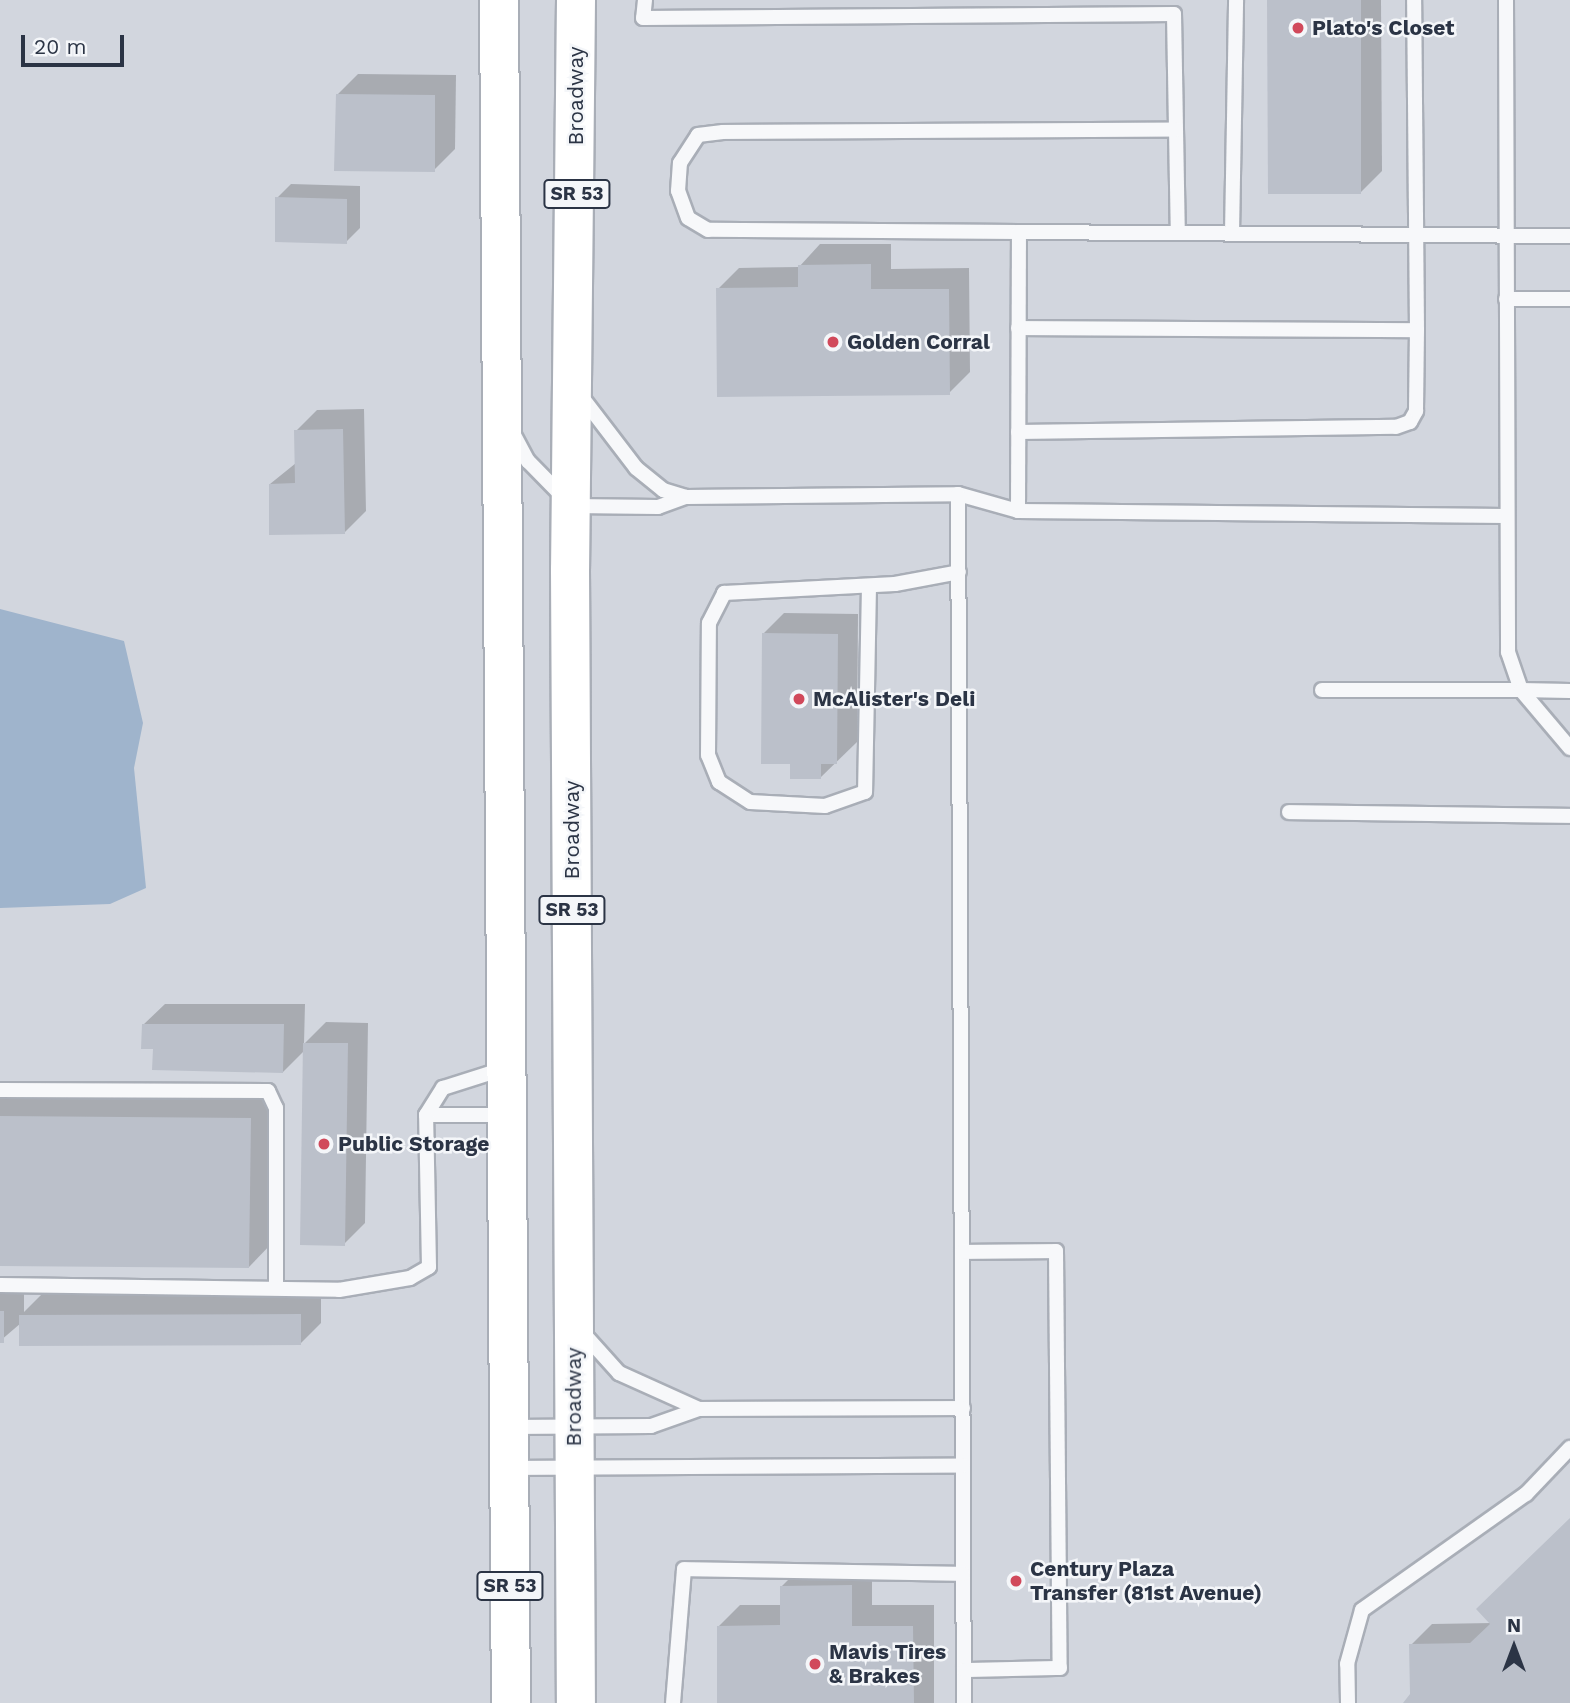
<!DOCTYPE html>
<style>
body{margin:0}
#map{position:relative;width:1570px;height:1703px;overflow:hidden;background:#e4e7ec;font-family:"Work Sans",sans-serif}
div>[style]{position:absolute}
[style*='--x']{left:calc(var(--x)*1px);top:calc(var(--y)*1px);width:calc(var(--w)*1px);rotate:calc(var(--a)*1deg)}
.built>*{inset:0;background:#d2d6de}
.water>*{inset:0;background:#9fb4cc}
.shadow>*{inset:0;background:#0003}
.building>*{inset:0;background:#bbc0ca}
.roads{filter:drop-shadow(2px 0 #a9aeb7) drop-shadow(-2px 0 #a9aeb7) drop-shadow(0 2px #a9aeb7) drop-shadow(0 -2px #a9aeb7)}
.lane>*{height:14px;margin:-7px;padding:0 7px;transform-origin:7px;border-radius:7px;background:#f7f8fa}
.primary>*{height:38px;margin:-19px;padding:0 19px;transform-origin:19px;border-radius:19px;background:#fff}
.dots>*{width:19px;height:19px;translate:-50% -50%;box-sizing:border-box;border:4px solid #f4f6f9;border-radius:50%}
span{translate:-50% -50%;white-space:nowrap;text-align:center;line-height:1.15;-webkit-text-stroke:5px #f4f6f9;paint-order:stroke}
.shield-label span{padding:2px 5px;background:#f4f6f9;border:2px solid;border-radius:5px;-webkit-text-stroke-width:0}
.shield-label{font-size:19px;color:#2b3445;font-weight:700}
.poi-label{font-size:21px;color:#2b3445;font-weight:700}
.left{translate:0 -50%;text-align:left}
.street-label{font-size:21px;color:#2b3445}
.north{position:absolute;left:1479px;top:1612px;width:70px;height:70px;-webkit-text-stroke:5px #f4f6f9;paint-order:stroke;rotate:0deg;font-size:19px;font-weight:700;line-height:28px;text-align:center;color:#2b3445}
.north::after{content:'';display:block;margin:auto;width:24px;height:32px;background:#2b3445;clip-path:polygon(50% 0,100% 100%,50% 72%,0 100%)}
.scale{position:absolute;left:21px;top:35px;width:103px;height:32px;box-sizing:border-box;border:4px solid #2b3445;border-top:0;padding-left:9px;font-size:21px;line-height:24px;white-space:nowrap;color:#2b3445;-webkit-text-stroke:5px #f4f6f9;paint-order:stroke}
</style>
<div id="map">
<div class="built">
<i style="clip-path:polygon(0 0,1570px 0,1570px 1703px,0 1703px)"></i>
</div>
<div class="water">
<i style="clip-path:polygon(0 609px,124px 641px,143px 723px,134px 768px,146px 888px,110px 904px,0 908px)"></i>
</div>
<div class="shadow">
<i style="clip-path:polygon(1269px 0,1381px 0,1382px 171px,1361px 192px)"></i>
<i style="clip-path:polygon(358px 74px,456px 75px,455px 149px,434px 170px,337px 95px)"></i>
<i style="clip-path:polygon(291px 184px,360px 186px,360px 228px,346px 242px,277px 198px)"></i>
<i style="clip-path:polygon(820px 244px,891px 244px,891px 269px,969px 268px,970px 372px,949px 393px,718px 289px,739px 268px,799px 267px)"></i>
<i style="clip-path:polygon(364px 409px,366px 511px,345px 532px,270px 484px,296px 463px,296px 431px,317px 410px)"></i>
<i style="clip-path:polygon(784px 613px,858px 614px,857px 742px,820px 778px,792px 763px,763px 634px)"></i>
<i style="clip-path:polygon(165px 1004px,305px 1004px,304px 1044px,326px 1022px,368px 1023px,365px 1223px,344px 1244px,305px 1050px,283px 1072px,155px 1048px,143px 1025px)"></i>
<i style="clip-path:polygon(0 1089px,278px 1091px,276px 1239px,249px 1267px,0 1264px)"></i>
<i style="clip-path:polygon(0 1290px,24px 1290px,24px 1312px,42px 1294px,321px 1294px,321px 1323px,300px 1344px,21px 1323px,0 1341px)"></i>
<i style="clip-path:polygon(1570px 1520px,1570px 1703px,1410px 1703px,1411px 1645px,1432px 1624px,1492px 1623px)"></i>
<i style="clip-path:polygon(872px 1565px,872px 1605px,934px 1605px,934px 1703px,719px 1703px,719px 1626px,740px 1605px,781px 1605px,781px 1587px,802px 1566px)"></i>
</div>
<div class="building">
<i style="clip-path:polygon(1267px 0,1361px 0,1361px 194px,1268px 194px)"></i>
<i style="clip-path:polygon(336px 94px,435px 95px,435px 172px,334px 171px)"></i>
<i style="clip-path:polygon(275px 197px,347px 199px,347px 244px,275px 242px)"></i>
<i style="clip-path:polygon(871px 264px,871px 289px,949px 289px,950px 395px,717px 397px,716px 288px,798px 287px,798px 265px)"></i>
<i style="clip-path:polygon(343px 429px,345px 534px,269px 535px,269px 484px,295px 483px,294px 430px)"></i>
<i style="clip-path:polygon(762px 633px,838px 634px,837px 764px,821px 764px,821px 779px,790px 779px,790px 764px,761px 764px)"></i>
<i style="clip-path:polygon(142px 1024px,284px 1024px,283px 1073px,152px 1070px,153px 1049px,141px 1049px)"></i>
<i style="clip-path:polygon(303px 1043px,348px 1043px,345px 1246px,300px 1245px)"></i>
<i style="clip-path:polygon(0 1116px,251px 1118px,249px 1268px,0 1266px)"></i>
<i style="clip-path:polygon(0 1311px,4px 1311px,4px 1343px,0 1343px)"></i>
<i style="clip-path:polygon(301px 1314px,301px 1345px,19px 1346px,19px 1315px)"></i>
<i style="clip-path:polygon(1570px 1518px,1570px 1703px,1403px 1703px,1410px 1694px,1409px 1644px,1470px 1643px,1490px 1624px,1476px 1609px)"></i>
<i style="clip-path:polygon(852px 1585px,852px 1626px,913px 1626px,914px 1703px,717px 1703px,717px 1626px,780px 1625px,780px 1586px)"></i>
</div>
<div class="roads">
<div class="lane">
<i style="--x:645;--y:0;--w:18;--a:96"></i>
<i style="--x:643;--y:18;--w:531;--a:-0.43"></i>
<i style="--x:1174;--y:14;--w:219;--a:89"></i>
<i style="--x:1506;--y:0;--w:652;--a:89.82"></i>
<i style="--x:1508;--y:652;--w:40;--a:71.1"></i>
<i style="--x:1521;--y:690;--w:49;--a:1.2"></i>
<i style="--x:1019;--y:232;--w:311;--a:-179.6"></i>
<i style="--x:708;--y:230;--w:23;--a:-149"></i>
<i style="--x:688;--y:218;--w:29;--a:-110"></i>
<i style="--x:678;--y:191;--w:28;--a:-86"></i>
<i style="--x:680;--y:163;--w:33;--a:-57"></i>
<i style="--x:698;--y:135;--w:25;--a:-7"></i>
<i style="--x:723;--y:132;--w:453;--a:-0.3"></i>
<i style="--x:1232;--y:234;--w:234;--a:-89"></i>
<i style="--x:1506;--y:299;--w:64;--a:0"></i>
<i style="--x:1018;--y:328;--w:399;--a:0.3"></i>
<i style="--x:1417;--y:330;--w:330;--a:-90.5"></i>
<i style="--x:581;--y:396;--w:91;--a:52.6"></i>
<i style="--x:636;--y:468;--w:35;--a:39"></i>
<i style="--x:663;--y:490;--w:24;--a:17"></i>
<i style="--x:686;--y:497;--w:272;--a:-0.6"></i>
<i style="--x:958;--y:494;--w:62;--a:15.8"></i>
<i style="--x:1018;--y:511;--w:487;--a:0.6"></i>
<i style="--x:1018;--y:432;--w:378;--a:-0.8"></i>
<i style="--x:1396;--y:427;--w:15;--a:-20"></i>
<i style="--x:1410;--y:422;--w:13;--a:-61"></i>
<i style="--x:1416;--y:411;--w:81;--a:-89.3"></i>
<i style="--x:514;--y:435;--w:30;--a:62"></i>
<i style="--x:528;--y:461;--w:63;--a:45.6"></i>
<i style="--x:572;--y:506;--w:86;--a:0.7"></i>
<i style="--x:658;--y:507;--w:30;--a:-20"></i>
<i style="--x:958;--y:494;--w:1209;--a:89.72"></i>
<i style="--x:1018;--y:511;--w:279;--a:-89.8"></i>
<i style="--x:1019;--y:232;--w:551;--a:0.42"></i>
<i style="--x:869;--y:586;--w:206;--a:91.1"></i>
<i style="--x:865;--y:792;--w:42;--a:160.7"></i>
<i style="--x:825;--y:806;--w:75;--a:-176.9"></i>
<i style="--x:750;--y:802;--w:37;--a:-147"></i>
<i style="--x:719;--y:782;--w:29;--a:-112"></i>
<i style="--x:708;--y:755;--w:132;--a:-89.6"></i>
<i style="--x:709;--y:623;--w:34;--a:-63"></i>
<i style="--x:724;--y:593;--w:171;--a:-3"></i>
<i style="--x:895;--y:584;--w:65;--a:-10.6"></i>
<i style="--x:1322;--y:690;--w:199;--a:0"></i>
<i style="--x:1521;--y:690;--w:76;--a:49.8"></i>
<i style="--x:1289;--y:812;--w:281;--a:0.8"></i>
<i style="--x:0;--y:1090;--w:268;--a:0.2"></i>
<i style="--x:268;--y:1091;--w:19;--a:65"></i>
<i style="--x:276;--y:1108;--w:179;--a:90"></i>
<i style="--x:426;--y:1115;--w:79;--a:0"></i>
<i style="--x:962;--y:1252;--w:94;--a:-0.6"></i>
<i style="--x:1056;--y:1251;--w:417;--a:89.5"></i>
<i style="--x:1060;--y:1668;--w:96;--a:178.8"></i>
<i style="--x:0;--y:1285;--w:339;--a:0.8"></i>
<i style="--x:339;--y:1290;--w:72;--a:-9.6"></i>
<i style="--x:410;--y:1278;--w:22;--a:-30"></i>
<i style="--x:429;--y:1267;--w:152;--a:-91.1"></i>
<i style="--x:426;--y:1115;--w:32;--a:-58"></i>
<i style="--x:443;--y:1088;--w:66;--a:-17.6"></i>
<i style="--x:583;--y:1333;--w:54;--a:48"></i>
<i style="--x:619;--y:1373;--w:88;--a:24.2"></i>
<i style="--x:510;--y:1427;--w:141;--a:-0.4"></i>
<i style="--x:651;--y:1426;--w:51;--a:-19.5"></i>
<i style="--x:699;--y:1409;--w:264;--a:-0.2"></i>
<i style="--x:510;--y:1468;--w:453;--a:-0.3"></i>
<i style="--x:673;--y:1703;--w:134;--a:-85.3"></i>
<i style="--x:684;--y:1569;--w:279;--a:1"></i>
<i style="--x:1348;--y:1703;--w:39;--a:-91"></i>
<i style="--x:1347;--y:1664;--w:56;--a:-74.5"></i>
<i style="--x:1362;--y:1610;--w:201;--a:-35.3"></i>
<i style="--x:1526;--y:1494;--w:64;--a:-46.3"></i>
</div>
<div class="primary">
<i style="--x:499;--y:0;--w:1703;--a:89.6"></i>
<i style="--x:576;--y:0;--w:570;--a:90.6"></i>
<i style="--x:570;--y:570;--w:1133;--a:89.7"></i>
</div>
</div>
<div class="dots">
<i style="left:1298px;top:28px;background:#d1495b"></i>
<i style="left:833px;top:342px;background:#d1495b"></i>
<i style="left:799px;top:699px;background:#d1495b"></i>
<i style="left:324px;top:1144px;background:#d1495b"></i>
<i style="left:1016px;top:1581px;background:#d1495b"></i>
<i style="left:815px;top:1664px;background:#d1495b"></i>
</div>
<div class="shield-label">
<span style="left:577px;top:194px">SR 53</span>
<span style="left:572px;top:910px">SR 53</span>
<span style="left:510px;top:1586px">SR 53</span>
</div>
<div class="poi-label">
<span class="left" style="left:1312px;top:28px">Plato's Closet</span>
<span class="left" style="left:847px;top:342px">Golden Corral</span>
<span class="left" style="left:813px;top:699px">McAlister's Deli</span>
<span class="left" style="left:338px;top:1144px">Public Storage</span>
<span class="left" style="left:1030px;top:1581px">Century Plaza<br>Transfer (81st Avenue)</span>
<span class="left" style="left:829px;top:1664px">Mavis Tires<br>&amp; Brakes</span>
</div>
<div class="street-label">
<span style="left:576px;top:96px;rotate:-90deg">Broadway</span>
<span style="left:572px;top:830px;rotate:-90deg">Broadway</span>
<span style="left:574px;top:1397px;rotate:-90deg">Broadway</span>
</div>
<div class="north">N</div>
<div class="scale">20 m</div>
</div>
